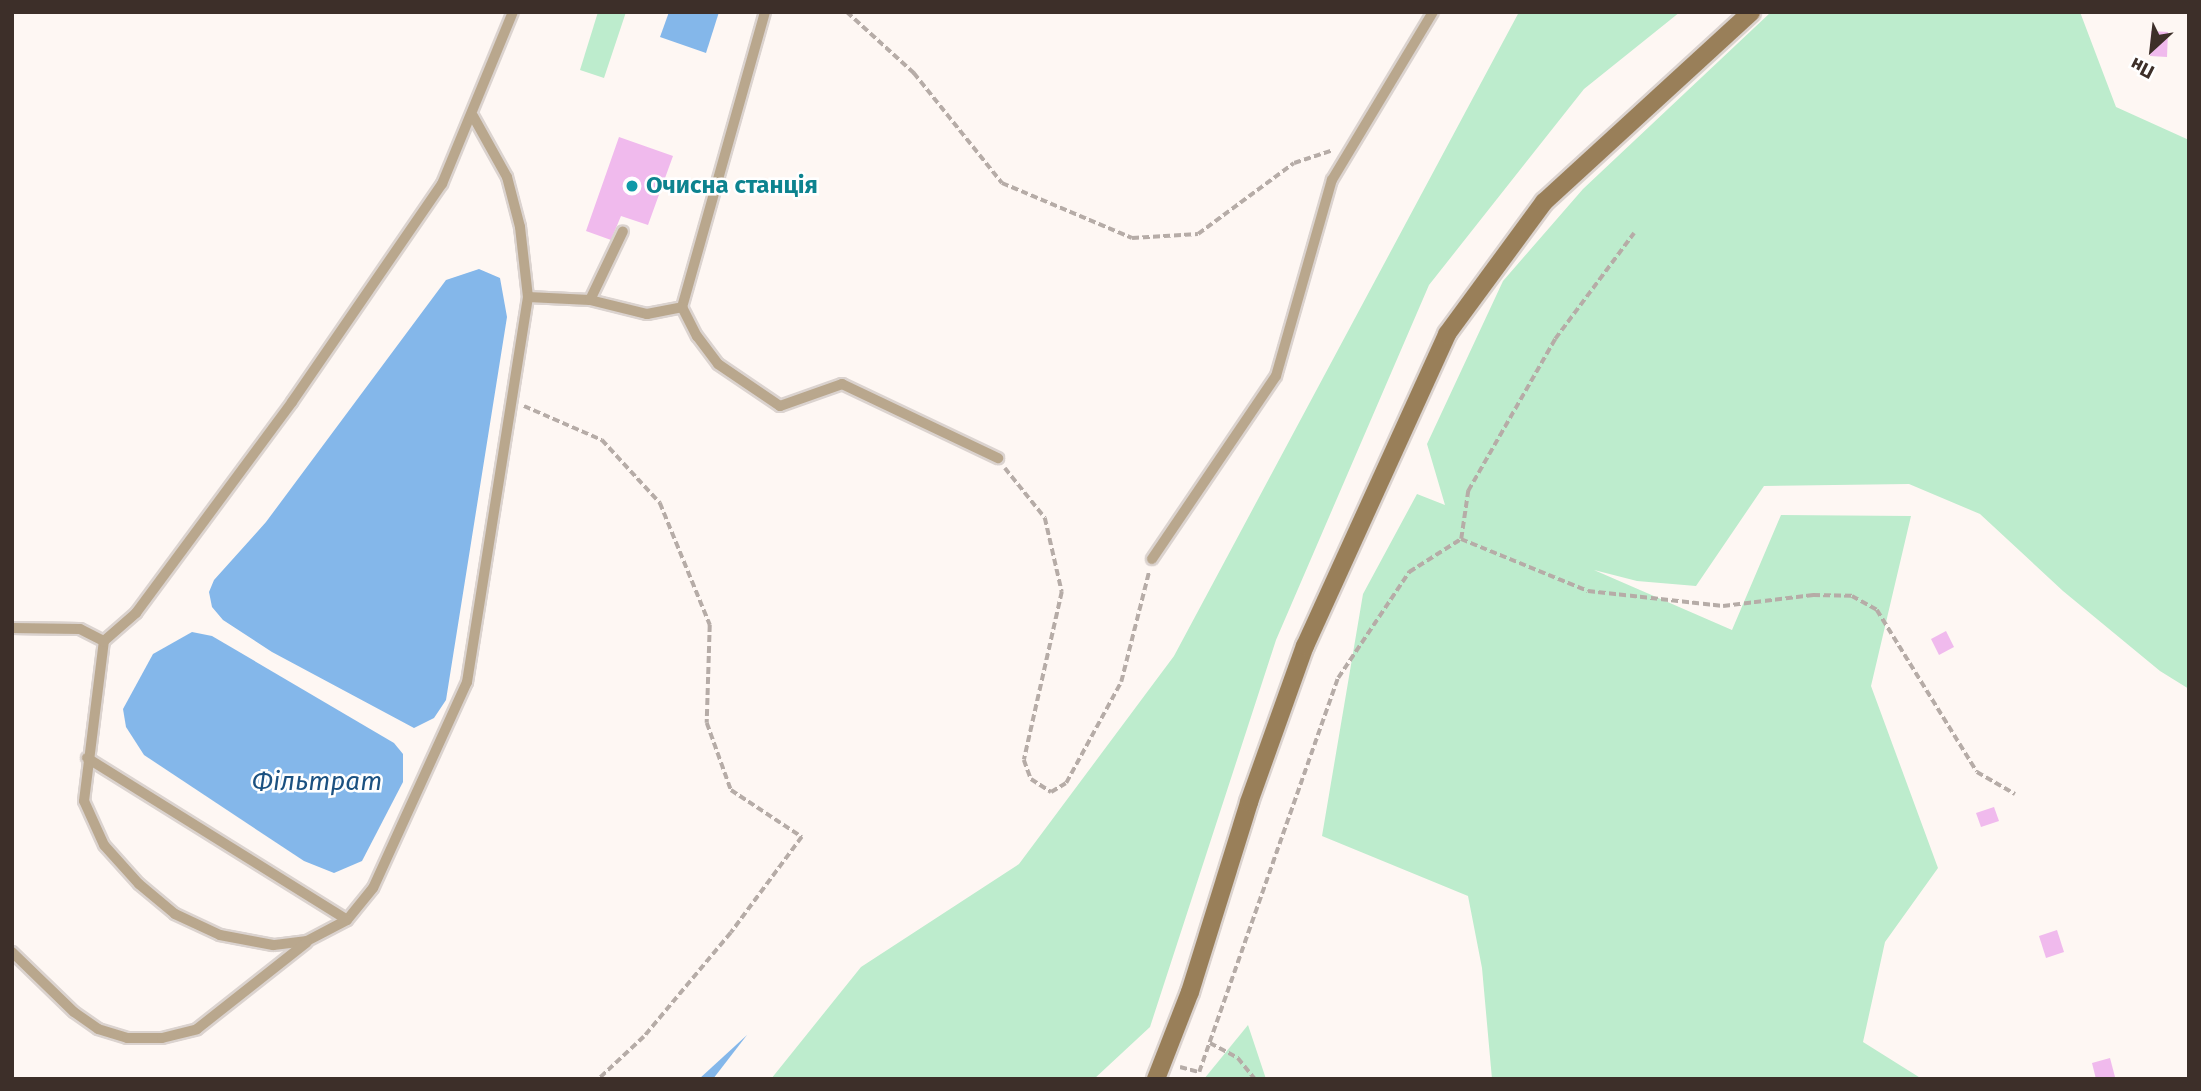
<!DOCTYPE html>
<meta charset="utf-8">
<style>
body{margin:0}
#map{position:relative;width:2201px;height:1091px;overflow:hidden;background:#fef7f3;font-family:"Fira Sans",sans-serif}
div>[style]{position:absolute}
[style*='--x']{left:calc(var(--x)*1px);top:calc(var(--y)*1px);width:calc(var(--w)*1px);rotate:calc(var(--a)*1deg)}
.green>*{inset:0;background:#bdeccd}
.water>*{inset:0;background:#84b7ea}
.building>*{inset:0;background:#f0baed}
.path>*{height:3.5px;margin-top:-1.75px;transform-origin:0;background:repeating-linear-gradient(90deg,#b6aca7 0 7px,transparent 0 10.5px)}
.roads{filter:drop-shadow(2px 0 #dbd3cf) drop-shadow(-2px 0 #dbd3cf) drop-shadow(0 2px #dbd3cf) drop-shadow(0 -2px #dbd3cf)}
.service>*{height:10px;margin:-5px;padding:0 5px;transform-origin:5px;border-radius:5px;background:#b9a78d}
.secondary>*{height:18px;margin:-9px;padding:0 9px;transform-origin:9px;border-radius:9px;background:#997f59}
.dots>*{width:19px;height:19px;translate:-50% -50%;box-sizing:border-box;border:4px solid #fff;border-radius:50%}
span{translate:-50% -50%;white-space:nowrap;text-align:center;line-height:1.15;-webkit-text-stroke:5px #fff;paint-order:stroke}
.culture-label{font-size:24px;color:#0d838f;font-weight:700}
.left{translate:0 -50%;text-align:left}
.water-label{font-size:26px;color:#1b5181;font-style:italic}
.frame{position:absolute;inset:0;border:14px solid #3d2f29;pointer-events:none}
.north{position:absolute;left:2117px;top:14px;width:70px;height:70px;-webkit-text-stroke:5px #fff;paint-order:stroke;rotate:207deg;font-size:19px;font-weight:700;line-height:28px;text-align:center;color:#3d2f29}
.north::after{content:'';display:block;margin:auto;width:24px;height:32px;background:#3d2f29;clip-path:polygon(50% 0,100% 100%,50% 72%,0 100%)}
</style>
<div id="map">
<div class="green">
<i style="clip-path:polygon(598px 12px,626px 12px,604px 78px,580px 70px)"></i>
<i style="clip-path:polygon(1519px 12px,1680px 12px,1584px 89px,1429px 285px,1276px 640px,1150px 1027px,1094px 1079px,771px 1079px,861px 967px,1019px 864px,1174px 656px)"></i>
<i style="clip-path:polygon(1771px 12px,2080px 12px,2116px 107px,2189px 140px,2189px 689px,2160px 671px,2063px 591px,1980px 514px,1909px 484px,1764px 486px,1696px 586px,1637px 581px,1594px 570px,1732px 630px,1781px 515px,1911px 516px,1871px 686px,1938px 868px,1885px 942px,1863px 1042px,1922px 1079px,1492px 1079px,1482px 968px,1468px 896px,1322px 836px,1363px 594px,1417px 494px,1445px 505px,1427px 444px,1503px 281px,1583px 189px)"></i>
<i style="clip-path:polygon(1248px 1025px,1266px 1079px,1204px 1079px)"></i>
</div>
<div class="water">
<i style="clip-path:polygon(669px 12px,719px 12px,706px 53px,660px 37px)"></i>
<i style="clip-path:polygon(479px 269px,500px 278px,507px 317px,446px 700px,434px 718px,414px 728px,272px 652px,223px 620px,212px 607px,209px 592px,214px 580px,266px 522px,446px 280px)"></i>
<i style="clip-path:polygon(192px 632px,212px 636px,394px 743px,403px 754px,403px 782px,362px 861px,334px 873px,304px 861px,144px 755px,126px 727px,123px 709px,153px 654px)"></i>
<i style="clip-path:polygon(747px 1035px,713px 1079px,699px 1079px)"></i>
</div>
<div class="building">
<i style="clip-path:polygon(2151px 31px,2168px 32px,2167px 57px,2150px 56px)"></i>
<i style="clip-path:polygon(619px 137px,673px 156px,648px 225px,621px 216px,611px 240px,586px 231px)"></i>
<i style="clip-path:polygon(1946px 631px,1954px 647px,1939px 655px,1931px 639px)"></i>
<i style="clip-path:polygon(1994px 807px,1999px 821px,1981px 827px,1976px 813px)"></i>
<i style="clip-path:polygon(2057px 930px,2064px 952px,2046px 958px,2039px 936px)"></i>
<i style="clip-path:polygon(2110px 1058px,2115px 1077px,2096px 1079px,2092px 1063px)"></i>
</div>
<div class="path">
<i style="--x:847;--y:12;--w:91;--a:42.3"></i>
<i style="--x:914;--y:73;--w:141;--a:51.3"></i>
<i style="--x:1002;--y:183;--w:141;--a:22.9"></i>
<i style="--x:1132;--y:238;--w:66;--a:-3.5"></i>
<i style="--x:1198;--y:234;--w:119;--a:-36.5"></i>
<i style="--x:1294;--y:163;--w:41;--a:-18.4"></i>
<i style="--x:524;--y:406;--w:85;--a:23.6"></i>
<i style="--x:602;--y:440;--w:86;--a:47.4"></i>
<i style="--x:660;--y:503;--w:132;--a:67.7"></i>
<i style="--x:710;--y:625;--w:98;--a:91.8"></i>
<i style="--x:707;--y:723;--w:71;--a:70.3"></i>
<i style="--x:731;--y:790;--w:85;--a:33.5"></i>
<i style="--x:802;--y:837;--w:119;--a:126.5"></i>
<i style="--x:731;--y:933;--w:136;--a:129.9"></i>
<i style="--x:644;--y:1037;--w:62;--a:137"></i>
<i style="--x:1005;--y:468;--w:64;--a:51.3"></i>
<i style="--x:1045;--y:518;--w:76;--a:77.1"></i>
<i style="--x:1062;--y:592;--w:172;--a:102.7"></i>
<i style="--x:1024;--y:760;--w:20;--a:70"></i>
<i style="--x:1031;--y:779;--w:24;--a:33"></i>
<i style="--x:1051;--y:792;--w:17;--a:-31"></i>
<i style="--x:1066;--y:783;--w:115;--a:-61.4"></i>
<i style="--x:1121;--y:682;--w:114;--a:-75.8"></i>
<i style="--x:1461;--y:539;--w:49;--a:-81.7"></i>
<i style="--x:1468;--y:491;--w:175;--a:-60.2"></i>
<i style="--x:1555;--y:339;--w:132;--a:-53.3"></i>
<i style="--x:1210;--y:1043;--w:32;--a:28"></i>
<i style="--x:1238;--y:1058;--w:27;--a:51"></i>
<i style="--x:1180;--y:1067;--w:20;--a:15"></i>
<i style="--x:1199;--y:1072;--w:418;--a:-70.6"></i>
<i style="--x:1338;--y:678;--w:128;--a:-56.2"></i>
<i style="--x:1409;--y:572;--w:62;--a:-32.4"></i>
<i style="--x:1461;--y:539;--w:137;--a:22.3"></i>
<i style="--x:1588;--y:591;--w:136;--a:6.3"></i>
<i style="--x:1723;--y:606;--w:91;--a:-7"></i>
<i style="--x:1813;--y:595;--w:39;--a:1"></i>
<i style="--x:1852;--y:596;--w:29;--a:29"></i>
<i style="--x:1877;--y:610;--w:190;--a:58.3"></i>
<i style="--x:1977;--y:772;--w:44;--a:30.1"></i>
</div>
<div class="roads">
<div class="service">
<i style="--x:765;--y:12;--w:306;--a:105.7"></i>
<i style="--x:682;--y:307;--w:33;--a:63"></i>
<i style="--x:697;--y:336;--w:35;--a:53"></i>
<i style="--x:718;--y:364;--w:75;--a:34.1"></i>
<i style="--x:780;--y:406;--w:66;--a:-19.5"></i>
<i style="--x:842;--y:384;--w:173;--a:25.4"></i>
<i style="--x:473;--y:116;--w:70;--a:60.9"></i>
<i style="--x:507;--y:177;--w:52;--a:75.4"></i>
<i style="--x:520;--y:227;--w:70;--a:83.5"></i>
<i style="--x:528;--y:297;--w:390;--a:99"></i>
<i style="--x:467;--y:682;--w:226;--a:114.5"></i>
<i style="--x:373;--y:888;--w:41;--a:129.1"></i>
<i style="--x:347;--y:920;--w:45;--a:152.3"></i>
<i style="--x:307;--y:941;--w:34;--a:173"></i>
<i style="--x:273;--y:945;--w:54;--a:-169.3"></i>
<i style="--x:220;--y:935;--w:50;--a:-155"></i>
<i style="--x:175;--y:914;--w:47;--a:-140.2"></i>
<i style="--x:139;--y:884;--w:52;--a:-131.9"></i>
<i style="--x:104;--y:845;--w:48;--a:-114.4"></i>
<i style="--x:84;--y:801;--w:161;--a:-82.9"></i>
<i style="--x:104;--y:641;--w:43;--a:-41.2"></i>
<i style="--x:136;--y:613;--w:262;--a:-53.5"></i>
<i style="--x:292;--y:402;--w:265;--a:-55.5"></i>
<i style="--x:442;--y:184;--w:186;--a:-67.6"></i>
<i style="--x:528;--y:297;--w:62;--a:2.8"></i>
<i style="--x:590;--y:300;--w:59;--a:13.8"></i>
<i style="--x:647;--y:314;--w:36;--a:-11"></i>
<i style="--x:590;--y:300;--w:76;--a:-64.4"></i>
<i style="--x:1152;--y:559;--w:221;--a:-55.9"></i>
<i style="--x:1276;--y:376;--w:204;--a:-74.1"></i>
<i style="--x:1332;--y:180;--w:196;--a:-59"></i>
<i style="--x:12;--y:628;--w:68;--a:0.8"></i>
<i style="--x:80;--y:629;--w:27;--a:27"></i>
<i style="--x:87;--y:758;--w:306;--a:31.9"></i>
<i style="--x:12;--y:952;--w:86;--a:44.1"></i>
<i style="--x:74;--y:1012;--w:29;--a:35"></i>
<i style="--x:98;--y:1029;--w:30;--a:17"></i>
<i style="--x:127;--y:1038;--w:35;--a:0"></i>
<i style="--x:162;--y:1038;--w:36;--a:-14"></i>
<i style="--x:197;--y:1029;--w:140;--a:-38.3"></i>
</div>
<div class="secondary">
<i style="--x:1156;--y:1079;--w:93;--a:-68.7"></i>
<i style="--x:1190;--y:992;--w:199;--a:-72.7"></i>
<i style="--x:1249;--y:802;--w:166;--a:-70.3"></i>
<i style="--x:1305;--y:646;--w:343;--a:-65.5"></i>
<i style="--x:1447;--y:334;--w:164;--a:-53.7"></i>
<i style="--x:1544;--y:202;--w:281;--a:-42.5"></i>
</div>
</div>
<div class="dots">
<i style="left:632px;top:186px;background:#0f9aa8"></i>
</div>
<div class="culture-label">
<span class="left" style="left:646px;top:186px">Очисна станція</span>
</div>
<div class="water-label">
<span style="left:317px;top:782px">Фільтрат</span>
</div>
<div class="frame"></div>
<div class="north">Пн</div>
</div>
